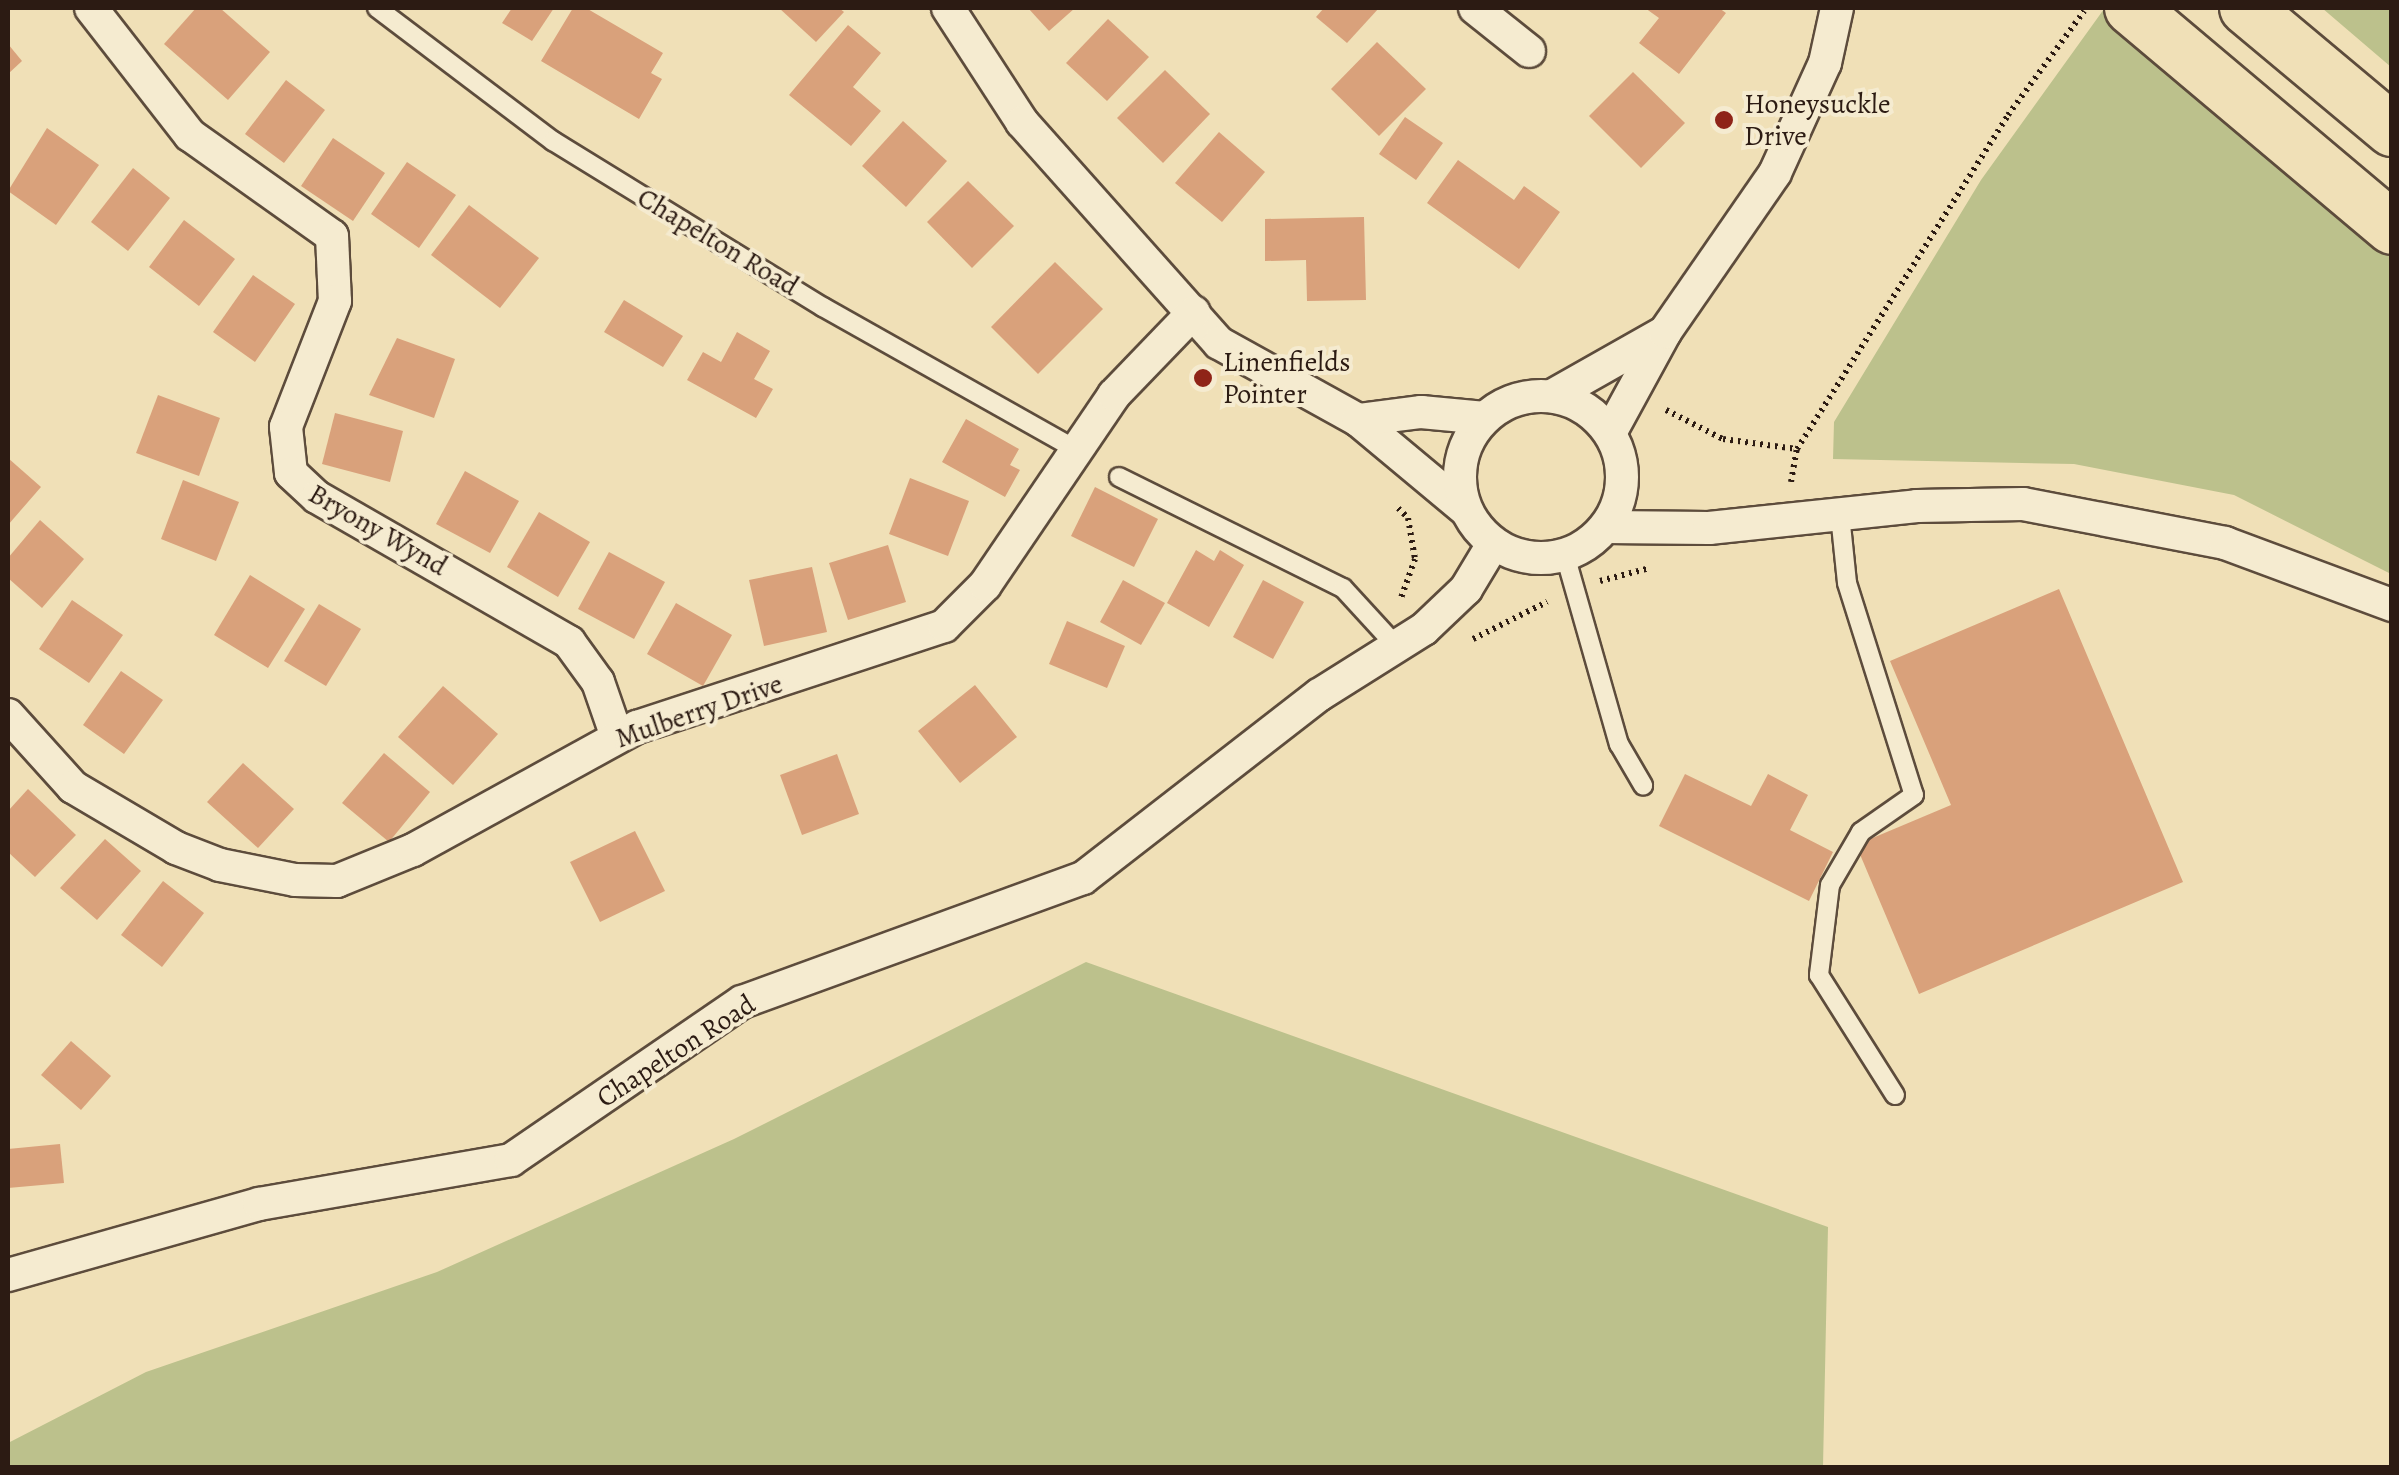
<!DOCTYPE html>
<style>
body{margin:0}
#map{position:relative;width:2399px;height:1475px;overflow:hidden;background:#f0e0b7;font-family:Alegreya,serif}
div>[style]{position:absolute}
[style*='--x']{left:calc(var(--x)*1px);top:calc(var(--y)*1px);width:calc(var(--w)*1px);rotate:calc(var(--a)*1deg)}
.green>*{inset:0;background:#bcc18c}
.building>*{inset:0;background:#d9a17b}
.path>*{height:6px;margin-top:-3px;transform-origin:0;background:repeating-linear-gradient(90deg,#2c1b13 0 2.5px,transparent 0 7.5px)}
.roads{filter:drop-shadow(2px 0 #5d4c3c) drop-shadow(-2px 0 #5d4c3c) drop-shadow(0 2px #5d4c3c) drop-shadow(0 -2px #5d4c3c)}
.lane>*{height:18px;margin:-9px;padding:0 9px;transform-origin:9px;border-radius:9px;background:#f5ebd0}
.street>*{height:32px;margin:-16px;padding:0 16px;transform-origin:16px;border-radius:16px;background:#f5ebd0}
.street>.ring{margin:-16px;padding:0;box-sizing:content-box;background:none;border:32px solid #f5ebd0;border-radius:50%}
.primary>*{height:52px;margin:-26px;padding:0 26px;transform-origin:26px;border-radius:26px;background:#f0e0b7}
.dots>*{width:28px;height:28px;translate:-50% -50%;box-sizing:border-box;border:5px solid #f5ebd0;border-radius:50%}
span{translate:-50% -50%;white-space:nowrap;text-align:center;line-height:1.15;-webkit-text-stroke:8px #f5ebd0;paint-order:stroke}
.poi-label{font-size:28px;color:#2c1b13}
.left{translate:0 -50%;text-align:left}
.street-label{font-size:28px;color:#2c1b13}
.frame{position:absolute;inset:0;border:10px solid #2c1b13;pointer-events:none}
</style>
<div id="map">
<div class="green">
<i style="clip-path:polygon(2322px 8px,2391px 8px,2391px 68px,2391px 67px)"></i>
<i style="clip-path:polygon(2104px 9px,2391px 251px,2391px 574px,2234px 495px,2074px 464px,1833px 459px,1834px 422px,1981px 180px)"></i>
<i style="clip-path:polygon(1086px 962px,1828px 1227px,1823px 1467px,8px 1467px,8px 1443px,146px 1372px,437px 1272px,734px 1139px)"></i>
</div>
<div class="building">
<i style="clip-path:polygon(196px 8px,220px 8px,270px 52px,228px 100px,164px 44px)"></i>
<i style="clip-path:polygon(512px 8px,554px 8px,532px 41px,502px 23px)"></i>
<i style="clip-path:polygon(573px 8px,586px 8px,663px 53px,651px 73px,662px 79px,639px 119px,541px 61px)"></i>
<i style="clip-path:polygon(779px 8px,839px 8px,844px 12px,816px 42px)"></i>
<i style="clip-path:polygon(1028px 8px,1075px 8px,1049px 31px)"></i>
<i style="clip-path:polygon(1324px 8px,1379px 8px,1347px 43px,1316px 17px)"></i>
<i style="clip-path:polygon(1645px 8px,1719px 8px,1726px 13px,1679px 74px,1639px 43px,1659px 18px)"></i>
<i style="clip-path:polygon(1108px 19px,1149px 57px,1107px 101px,1066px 63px)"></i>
<i style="clip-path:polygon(848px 25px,881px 53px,853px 87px,881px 111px,851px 146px,789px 95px)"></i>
<i style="clip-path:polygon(1377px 42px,1426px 89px,1379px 136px,1331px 89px)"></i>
<i style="clip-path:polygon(8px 44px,22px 61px,8px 74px)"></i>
<i style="clip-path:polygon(1165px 70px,1210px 114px,1163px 163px,1117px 118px)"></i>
<i style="clip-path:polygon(1633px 72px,1685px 123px,1641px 168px,1589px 116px)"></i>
<i style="clip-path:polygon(286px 80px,325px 110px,284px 163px,245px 134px)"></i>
<i style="clip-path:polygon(1405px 117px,1443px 143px,1416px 180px,1379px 154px)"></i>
<i style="clip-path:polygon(903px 121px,947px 161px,906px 207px,862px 166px)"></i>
<i style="clip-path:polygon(47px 128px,99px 165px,56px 225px,8px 191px)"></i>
<i style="clip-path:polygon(1219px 132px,1265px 172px,1222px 222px,1175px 183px)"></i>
<i style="clip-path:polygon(333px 138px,385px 173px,353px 221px,301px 186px)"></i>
<i style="clip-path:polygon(1458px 160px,1514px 200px,1524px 186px,1560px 212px,1519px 269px,1427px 203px)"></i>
<i style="clip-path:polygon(407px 162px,456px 195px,419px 248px,371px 214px)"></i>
<i style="clip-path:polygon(133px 168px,170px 198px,128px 251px,91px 222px)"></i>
<i style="clip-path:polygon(968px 181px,1014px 226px,972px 268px,927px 222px)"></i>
<i style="clip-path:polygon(469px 205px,539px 258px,500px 308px,431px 255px)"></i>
<i style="clip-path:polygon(1364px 217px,1366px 300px,1307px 301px,1306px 260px,1265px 261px,1265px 219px)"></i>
<i style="clip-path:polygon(184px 220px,235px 259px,199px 306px,149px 267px)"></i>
<i style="clip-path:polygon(1055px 262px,1103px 309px,1038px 374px,991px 327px)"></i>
<i style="clip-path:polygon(253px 275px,295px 304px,255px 362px,213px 332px)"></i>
<i style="clip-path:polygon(624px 300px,683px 336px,663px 367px,604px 332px)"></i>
<i style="clip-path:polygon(737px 332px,770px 351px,754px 379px,773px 389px,756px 418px,687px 380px,703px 352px,721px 362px)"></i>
<i style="clip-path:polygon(397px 338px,455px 359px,434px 418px,369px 395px)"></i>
<i style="clip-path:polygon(158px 395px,220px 418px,199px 476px,136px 453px)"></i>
<i style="clip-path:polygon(335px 413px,403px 431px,390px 482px,322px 464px)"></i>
<i style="clip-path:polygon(966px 419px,1019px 449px,1010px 465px,1020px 470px,1005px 497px,942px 462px)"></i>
<i style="clip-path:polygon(8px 458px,41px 487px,8px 525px)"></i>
<i style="clip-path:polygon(465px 471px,519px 501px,490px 553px,436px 524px)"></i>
<i style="clip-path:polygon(910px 478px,969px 501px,948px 556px,889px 534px)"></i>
<i style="clip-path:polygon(183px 480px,239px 502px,216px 561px,161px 539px)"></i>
<i style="clip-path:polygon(1095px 487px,1158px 519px,1134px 567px,1071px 536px)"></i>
<i style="clip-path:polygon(539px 512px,590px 542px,558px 597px,507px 567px)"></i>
<i style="clip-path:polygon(40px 520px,84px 559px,42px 608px,8px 578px,8px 558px)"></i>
<i style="clip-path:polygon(888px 545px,906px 602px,848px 620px,829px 563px)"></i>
<i style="clip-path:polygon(1196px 550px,1214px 561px,1220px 550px,1244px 565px,1209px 627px,1167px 603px)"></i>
<i style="clip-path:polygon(609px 552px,665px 582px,634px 639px,578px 609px)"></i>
<i style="clip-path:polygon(812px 567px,827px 632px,764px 646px,749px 580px)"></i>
<i style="clip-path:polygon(250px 575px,305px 609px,268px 668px,214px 635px)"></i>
<i style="clip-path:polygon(1123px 580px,1165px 603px,1141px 645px,1100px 622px)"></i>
<i style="clip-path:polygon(1263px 580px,1304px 602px,1273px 659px,1233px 637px)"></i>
<i style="clip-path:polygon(2059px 589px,2183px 882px,1919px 994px,1856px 845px,1951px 805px,1890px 661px)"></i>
<i style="clip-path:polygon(72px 600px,123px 635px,89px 683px,39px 649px)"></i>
<i style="clip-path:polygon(676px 603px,732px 635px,703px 686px,647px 654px)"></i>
<i style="clip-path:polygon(319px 604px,361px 629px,326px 686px,284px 661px)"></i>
<i style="clip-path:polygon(1067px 621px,1125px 646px,1107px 688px,1049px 664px)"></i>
<i style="clip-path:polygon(121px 671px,163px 700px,124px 754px,83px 725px)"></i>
<i style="clip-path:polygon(975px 685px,1017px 737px,960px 783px,918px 731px)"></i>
<i style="clip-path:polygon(443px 686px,498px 734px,453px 785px,398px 737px)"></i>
<i style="clip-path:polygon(384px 753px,430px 792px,389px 842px,342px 803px)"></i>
<i style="clip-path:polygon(837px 754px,859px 814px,802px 835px,780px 775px)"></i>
<i style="clip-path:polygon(243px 763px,294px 809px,258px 848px,207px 802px)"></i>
<i style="clip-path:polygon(1685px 774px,1751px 806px,1768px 774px,1808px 795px,1790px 830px,1833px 852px,1809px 901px,1659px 826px)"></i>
<i style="clip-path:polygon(28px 789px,76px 835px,35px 877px,8px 852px,8px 811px)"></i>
<i style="clip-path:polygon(635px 831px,665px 891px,600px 922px,570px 862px)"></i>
<i style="clip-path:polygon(105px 839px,141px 871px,97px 920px,60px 888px)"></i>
<i style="clip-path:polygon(163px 881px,204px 913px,162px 967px,121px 935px)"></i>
<i style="clip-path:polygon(71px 1041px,111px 1076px,81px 1110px,41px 1075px)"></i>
<i style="clip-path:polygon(60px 1144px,64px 1183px,8px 1188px,8px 1149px)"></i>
</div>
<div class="path">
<i style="--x:1666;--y:410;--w:64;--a:27"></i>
<i style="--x:1723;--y:439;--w:75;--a:7.7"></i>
<i style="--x:1791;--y:482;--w:34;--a:-80"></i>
<i style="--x:1797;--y:449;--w:395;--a:-57.7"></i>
<i style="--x:2008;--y:115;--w:129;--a:-53.8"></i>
<i style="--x:1398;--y:508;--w:14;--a:45"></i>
<i style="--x:1408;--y:518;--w:42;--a:80.3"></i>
<i style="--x:1415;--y:559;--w:41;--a:109.7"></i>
<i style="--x:1600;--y:581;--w:48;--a:-14.6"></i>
<i style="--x:1473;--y:639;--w:83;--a:-26.6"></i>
</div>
<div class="roads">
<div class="lane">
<i style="--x:377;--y:8;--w:221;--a:37.1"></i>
<i style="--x:553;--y:141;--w:317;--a:31.6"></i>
<i style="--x:823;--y:307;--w:291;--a:29.4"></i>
<i style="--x:1119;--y:477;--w:250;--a:26.4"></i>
<i style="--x:1343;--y:588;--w:80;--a:47.5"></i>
<i style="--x:1840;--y:515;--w:68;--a:84.1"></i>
<i style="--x:1847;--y:583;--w:222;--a:72.5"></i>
<i style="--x:1914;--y:795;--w:65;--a:145.1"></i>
<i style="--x:1861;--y:832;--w:61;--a:120.3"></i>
<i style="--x:1830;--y:885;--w:91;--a:97"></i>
<i style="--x:1819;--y:975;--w:142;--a:57.7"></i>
<i style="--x:1565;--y:555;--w:197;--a:74.1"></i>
<i style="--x:1619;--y:744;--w:48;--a:59.7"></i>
</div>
<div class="street">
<i style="--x:91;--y:8;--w:161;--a:52.1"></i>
<i style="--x:190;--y:135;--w:174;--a:35.4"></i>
<i style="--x:332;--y:236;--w:65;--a:87.4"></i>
<i style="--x:335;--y:301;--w:135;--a:111.3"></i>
<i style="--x:286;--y:427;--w:46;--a:83.8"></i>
<i style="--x:291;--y:473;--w:35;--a:43"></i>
<i style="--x:317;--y:497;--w:291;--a:29.9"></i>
<i style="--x:569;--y:642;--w:49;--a:54.1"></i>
<i style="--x:598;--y:682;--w:58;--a:70.9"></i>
<i style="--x:948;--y:8;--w:136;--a:57"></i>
<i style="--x:1022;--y:122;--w:296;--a:48.3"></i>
<i style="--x:1219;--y:343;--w:159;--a:29"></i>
<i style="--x:1358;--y:420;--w:139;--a:39.8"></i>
<i style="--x:1475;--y:8;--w:69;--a:38.5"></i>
<i class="ring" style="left:1460px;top:396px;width:130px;height:130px"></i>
<i style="--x:1552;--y:396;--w:130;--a:-29.5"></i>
<i style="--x:1358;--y:420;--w:64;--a:-7.2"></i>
<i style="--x:1421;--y:412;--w:64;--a:5.4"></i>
<i style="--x:1610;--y:433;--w:115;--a:-61.4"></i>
<i style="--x:1665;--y:332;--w:193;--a:-55.3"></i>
<i style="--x:1775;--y:173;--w:121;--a:-65.6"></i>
<i style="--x:1825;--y:63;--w:56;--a:-77.7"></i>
<i style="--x:1606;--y:527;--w:103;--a:0.6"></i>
<i style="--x:1709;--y:528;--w:209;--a:-6"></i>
<i style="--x:1917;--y:506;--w:106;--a:-1.1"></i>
<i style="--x:2023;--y:504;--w:206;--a:10.9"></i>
<i style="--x:2225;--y:543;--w:178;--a:20.4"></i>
<i style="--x:8;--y:715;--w:97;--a:47.9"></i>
<i style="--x:73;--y:787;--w:120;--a:30.6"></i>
<i style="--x:176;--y:848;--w:47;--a:21.1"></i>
<i style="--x:220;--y:865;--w:76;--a:11.3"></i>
<i style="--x:295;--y:880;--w:42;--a:1.4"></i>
<i style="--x:337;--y:881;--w:82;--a:-22.2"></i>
<i style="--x:413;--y:850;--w:256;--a:-28.8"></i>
<i style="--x:637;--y:727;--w:323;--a:-18.2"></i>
<i style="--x:944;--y:626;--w:58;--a:-45"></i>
<i style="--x:985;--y:585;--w:230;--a:-55.8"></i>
<i style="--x:1114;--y:395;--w:115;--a:-46.1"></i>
<i style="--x:8;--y:1275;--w:261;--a:-15.8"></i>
<i style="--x:259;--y:1204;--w:256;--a:-9.9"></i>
<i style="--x:511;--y:1160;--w:280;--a:-34.4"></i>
<i style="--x:742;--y:1002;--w:363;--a:-20"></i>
<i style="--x:1083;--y:878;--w:299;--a:-37.8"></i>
<i style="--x:1319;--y:695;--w:124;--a:-32.2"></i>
<i style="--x:1424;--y:629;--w:58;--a:-43.6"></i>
<i style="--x:1466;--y:589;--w:52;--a:-59"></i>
</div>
<div class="primary">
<i style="--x:2131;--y:8;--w:341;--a:40.1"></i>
<i style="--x:2246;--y:8;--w:190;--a:39.9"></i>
</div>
</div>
<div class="dots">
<i style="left:1724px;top:120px;background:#8f2418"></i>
<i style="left:1203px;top:378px;background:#8f2418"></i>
</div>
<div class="poi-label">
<span class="left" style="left:1744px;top:120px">Honeysuckle<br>Drive</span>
<span class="left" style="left:1223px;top:378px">Linenfields<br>Pointer</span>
</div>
<div class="street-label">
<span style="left:718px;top:242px;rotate:31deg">Chapelton Road</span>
<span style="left:378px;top:530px;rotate:30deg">Bryony Wynd</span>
<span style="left:699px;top:711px;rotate:-19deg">Mulberry Drive</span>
<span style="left:676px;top:1051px;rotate:-33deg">Chapelton Road</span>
</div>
<div class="frame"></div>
</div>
